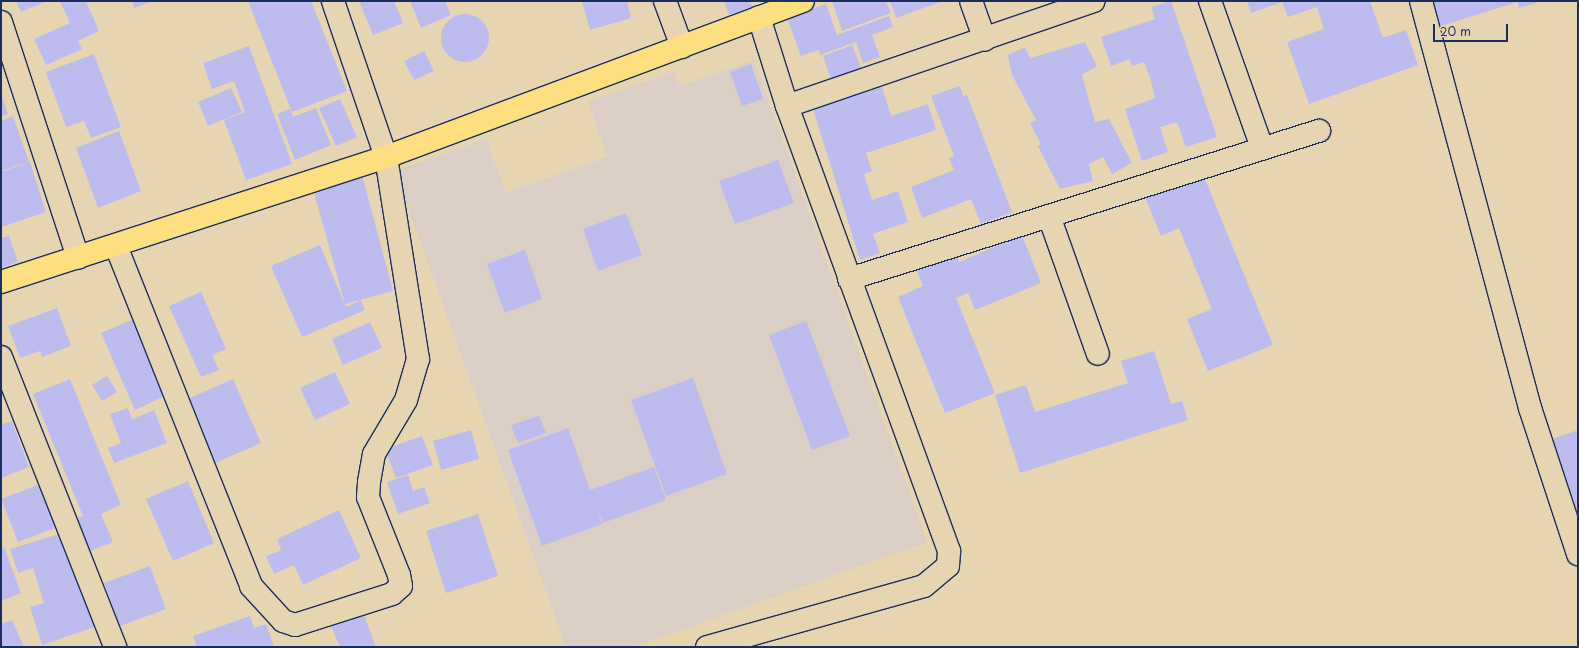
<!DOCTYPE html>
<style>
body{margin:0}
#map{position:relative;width:1579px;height:648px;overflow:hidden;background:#e7d5b2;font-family:"Playpen Sans",sans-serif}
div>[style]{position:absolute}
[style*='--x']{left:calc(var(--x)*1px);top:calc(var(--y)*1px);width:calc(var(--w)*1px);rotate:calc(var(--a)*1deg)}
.built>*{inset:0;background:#dbcec4}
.building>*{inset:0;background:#bebcee}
.round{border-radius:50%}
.roads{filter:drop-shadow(1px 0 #1b2f5e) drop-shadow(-1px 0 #1b2f5e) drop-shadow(0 1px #1b2f5e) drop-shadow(0 -1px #1b2f5e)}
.minor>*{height:22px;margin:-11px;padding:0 11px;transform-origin:11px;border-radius:11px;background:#e7d5b2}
.major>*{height:22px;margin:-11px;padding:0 11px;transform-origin:11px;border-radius:11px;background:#fddf80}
span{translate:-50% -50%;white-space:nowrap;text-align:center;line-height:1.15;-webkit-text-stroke:4px #e7d5b2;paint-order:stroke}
.frame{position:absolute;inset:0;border:2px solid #1b2f5e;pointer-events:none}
.scale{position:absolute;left:1433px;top:24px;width:75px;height:18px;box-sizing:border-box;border:2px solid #1b2f5e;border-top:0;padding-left:5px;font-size:12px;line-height:14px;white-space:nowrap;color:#1b2f5e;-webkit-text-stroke:3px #e7d5b2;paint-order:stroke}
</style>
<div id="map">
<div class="built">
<i style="clip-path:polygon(754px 60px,927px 542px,634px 647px,566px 647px,395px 171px,486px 139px,506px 193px,607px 157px,588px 102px,675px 71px,680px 86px)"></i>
</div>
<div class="building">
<i style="clip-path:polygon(16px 1px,47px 1px,21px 12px)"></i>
<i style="clip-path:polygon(60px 1px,86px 1px,99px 31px,78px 41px,82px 49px,46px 65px,34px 39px,70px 23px)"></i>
<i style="clip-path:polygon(132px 1px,153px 1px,134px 8px)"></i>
<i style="clip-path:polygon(248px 1px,311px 1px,347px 91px,292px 112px)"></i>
<i style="clip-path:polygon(359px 1px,394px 1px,403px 23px,373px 35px)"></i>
<i style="clip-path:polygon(410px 1px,445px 1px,451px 15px,421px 28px)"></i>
<i style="clip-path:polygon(582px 1px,627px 1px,631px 18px,590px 30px)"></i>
<i style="clip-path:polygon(724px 1px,750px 1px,752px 7px,729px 15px)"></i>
<i style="clip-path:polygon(832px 1px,886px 1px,891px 13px,842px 31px)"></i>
<i style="clip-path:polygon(890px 1px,943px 1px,896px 18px)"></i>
<i style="clip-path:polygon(1171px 1px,1217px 137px,1186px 147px,1177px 122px,1160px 127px,1168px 152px,1142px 161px,1125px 109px,1155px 98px,1150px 78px,1144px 62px,1132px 66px,1130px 59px,1111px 66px,1101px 37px,1155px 19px,1151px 7px)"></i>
<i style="clip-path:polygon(1247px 1px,1370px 1px,1383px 38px,1406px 30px,1418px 65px,1309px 104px,1287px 42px,1324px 29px,1317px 7px,1288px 17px,1282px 2px,1251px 13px)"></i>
<i style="clip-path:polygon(1430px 1px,1542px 1px,1519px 8px,1517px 2px,1438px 27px)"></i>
<i style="clip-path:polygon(826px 4px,837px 35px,889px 16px,893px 27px,872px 35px,880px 57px,863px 63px,856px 42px,820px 55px,819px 50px,801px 56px,787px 18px)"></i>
<i class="round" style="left:441px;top:14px;width:48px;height:48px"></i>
<i style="clip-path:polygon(1085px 42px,1097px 66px,1082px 75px,1095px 122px,1109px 119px,1132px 163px,1112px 174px,1103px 157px,1089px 164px,1093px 181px,1060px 189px,1038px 146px,1041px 144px,1030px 123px,1036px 120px,1012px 75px,1008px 55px,1025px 47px,1030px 58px)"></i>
<i style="clip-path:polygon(852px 45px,861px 68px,831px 79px,823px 56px)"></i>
<i style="clip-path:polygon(249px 46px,292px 164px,246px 180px,224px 120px,245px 112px,234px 81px,212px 89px,203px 63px)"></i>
<i style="clip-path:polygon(424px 51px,434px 71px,414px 80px,404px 61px)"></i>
<i style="clip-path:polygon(94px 54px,121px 127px,91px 138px,84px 121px,66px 127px,46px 72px)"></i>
<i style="clip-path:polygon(751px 64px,763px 99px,742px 106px,730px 72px)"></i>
<i style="clip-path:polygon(960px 86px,963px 96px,967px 95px,1012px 212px,981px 224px,971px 199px,922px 218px,911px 187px,954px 170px,949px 158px,954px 156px,931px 96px)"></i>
<i style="clip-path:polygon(882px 87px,891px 116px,928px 104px,936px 130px,866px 153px,872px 171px,864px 174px,872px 200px,898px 191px,908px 222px,873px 234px,880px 253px,860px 260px,813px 109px)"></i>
<i style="clip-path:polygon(231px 88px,242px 112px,208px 126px,198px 102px)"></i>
<i style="clip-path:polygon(1px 93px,8px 114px,1px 116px)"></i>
<i style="clip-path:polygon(340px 99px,357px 137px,336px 146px,319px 108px)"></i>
<i style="clip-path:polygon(316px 108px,331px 145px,295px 160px,277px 114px,290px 109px,293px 117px)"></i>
<i style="clip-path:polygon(13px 116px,29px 162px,1px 171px,1px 121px)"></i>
<i style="clip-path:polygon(119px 131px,141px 191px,98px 208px,76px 148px)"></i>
<i style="clip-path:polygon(778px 160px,794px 203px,735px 224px,719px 181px)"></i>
<i style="clip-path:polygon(30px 162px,46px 212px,10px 224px,5px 209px,10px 224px,1px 227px,1px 172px)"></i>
<i style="clip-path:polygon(1202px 172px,1273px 345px,1208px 371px,1187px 319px,1212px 309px,1179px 228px,1161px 236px,1144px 195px)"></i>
<i style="clip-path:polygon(362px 175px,393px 291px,345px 304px,313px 189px)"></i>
<i style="clip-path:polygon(626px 213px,642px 255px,598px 271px,583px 229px)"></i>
<i style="clip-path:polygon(1022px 235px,1041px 283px,975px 310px,968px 293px,956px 298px,995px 393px,945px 413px,898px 297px,923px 286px,915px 266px,954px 250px,959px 262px)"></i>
<i style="clip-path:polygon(9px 236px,18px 262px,1px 268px,1px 238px)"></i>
<i style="clip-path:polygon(320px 245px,346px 307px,361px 300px,365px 310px,302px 337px,271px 266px)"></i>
<i style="clip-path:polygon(525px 250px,542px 299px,505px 313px,487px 264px)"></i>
<i style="clip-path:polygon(201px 292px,226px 349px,212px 355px,219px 370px,201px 377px,169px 306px)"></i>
<i style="clip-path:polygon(57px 308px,71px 346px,42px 357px,40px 351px,20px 358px,8px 326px)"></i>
<i style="clip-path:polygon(134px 319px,167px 395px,135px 410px,101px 333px)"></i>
<i style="clip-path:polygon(806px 321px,850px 436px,812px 450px,769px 335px)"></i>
<i style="clip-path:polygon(370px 322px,382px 348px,343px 365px,332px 339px)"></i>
<i style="clip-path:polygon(1154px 351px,1171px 404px,1182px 401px,1188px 420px,1020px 473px,995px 395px,1026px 385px,1035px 412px,1128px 383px,1121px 361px)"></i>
<i style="clip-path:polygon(335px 372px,350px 404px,315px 420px,300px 388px)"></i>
<i style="clip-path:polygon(107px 376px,117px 392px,102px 401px,92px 385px)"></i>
<i style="clip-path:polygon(693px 378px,727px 474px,666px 496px,631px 400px)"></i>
<i style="clip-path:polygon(70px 379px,121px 505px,101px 514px,113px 542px,90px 551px,77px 518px,83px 516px,33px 394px)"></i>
<i style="clip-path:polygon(233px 379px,261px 443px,208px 466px,181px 402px)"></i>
<i style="clip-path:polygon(128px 408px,132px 419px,154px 410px,167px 443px,114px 463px,108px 448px,121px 443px,110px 414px)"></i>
<i style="clip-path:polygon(539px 416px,546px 433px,518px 443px,511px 425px)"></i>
<i style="clip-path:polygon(12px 421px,29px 467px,1px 478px,1px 425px)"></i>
<i style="clip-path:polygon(568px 428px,590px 490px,654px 467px,666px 500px,603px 523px,595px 504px,602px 524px,542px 546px,508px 450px)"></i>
<i style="clip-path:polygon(471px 430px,479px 459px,441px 470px,433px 441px)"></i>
<i style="clip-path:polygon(1578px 430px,1578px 536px,1546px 441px)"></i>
<i style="clip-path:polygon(422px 436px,433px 465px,396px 478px,385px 449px)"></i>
<i style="clip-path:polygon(408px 475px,413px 491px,424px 487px,430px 503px,398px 514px,387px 482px)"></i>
<i style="clip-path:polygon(188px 481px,214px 543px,173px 561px,146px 499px)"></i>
<i style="clip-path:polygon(45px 482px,61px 526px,18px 542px,1px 499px)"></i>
<i style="clip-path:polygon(339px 510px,361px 558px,303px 585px,294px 565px,274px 574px,266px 556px,281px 550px,277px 539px)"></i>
<i style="clip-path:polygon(478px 514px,498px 576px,446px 593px,426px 531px)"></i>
<i style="clip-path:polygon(65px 532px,95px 627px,42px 645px,30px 607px,44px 603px,33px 568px,18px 573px,10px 549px)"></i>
<i style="clip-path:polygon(4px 547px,21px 593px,1px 601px,1px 548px)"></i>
<i style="clip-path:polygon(150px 566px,166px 609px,120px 626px,104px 583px)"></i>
<i style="clip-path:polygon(363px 613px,376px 647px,340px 647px,331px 626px)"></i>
<i style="clip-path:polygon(250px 616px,254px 628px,266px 624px,274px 647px,197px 647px,193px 636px)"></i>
<i style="clip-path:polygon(12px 620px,24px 647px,1px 647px,1px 624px)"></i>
</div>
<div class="roads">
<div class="minor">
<i style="--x:665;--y:1;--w:49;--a:69.7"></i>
<i style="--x:971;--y:1;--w:41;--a:70.3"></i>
<i style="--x:1210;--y:1;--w:156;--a:70.5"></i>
<i style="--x:1421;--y:1;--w:421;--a:75"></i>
<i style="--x:1530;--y:408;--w:154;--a:71.8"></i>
<i style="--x:1;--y:22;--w:248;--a:71.9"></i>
<i style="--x:787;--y:106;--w:324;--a:-18.9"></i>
<i style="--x:1049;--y:216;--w:146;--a:70.5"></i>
<i style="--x:116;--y:246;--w:366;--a:68.3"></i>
<i style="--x:251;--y:586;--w:47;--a:47.6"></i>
<i style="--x:283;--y:621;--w:13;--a:18"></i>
<i style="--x:295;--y:625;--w:102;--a:-17.7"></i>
<i style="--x:392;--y:594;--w:12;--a:-42"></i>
<i style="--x:401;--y:586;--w:11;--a:-100"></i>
<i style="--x:399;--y:575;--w:84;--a:-111.7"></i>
<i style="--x:368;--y:497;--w:15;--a:-86"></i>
<i style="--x:369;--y:482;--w:28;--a:-80"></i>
<i style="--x:374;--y:454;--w:63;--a:-59.3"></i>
<i style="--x:406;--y:400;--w:43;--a:-73.7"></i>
<i style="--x:418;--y:359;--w:205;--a:-99"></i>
<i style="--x:386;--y:157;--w:165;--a:-108.8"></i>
<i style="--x:849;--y:279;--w:493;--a:-17.5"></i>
<i style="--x:1;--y:357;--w:312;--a:68.5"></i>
<i style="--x:707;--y:647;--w:225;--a:-15.7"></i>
<i style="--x:924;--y:586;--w:31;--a:-40"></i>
<i style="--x:948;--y:566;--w:15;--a:-86"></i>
<i style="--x:949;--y:551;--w:474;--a:-110"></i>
<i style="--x:787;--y:106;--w:93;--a:-107.5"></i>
</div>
<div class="major">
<i style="--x:1;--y:282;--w:405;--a:-18"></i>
<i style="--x:386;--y:157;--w:445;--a:-20.5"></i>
</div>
</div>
<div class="frame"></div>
<div class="scale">20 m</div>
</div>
